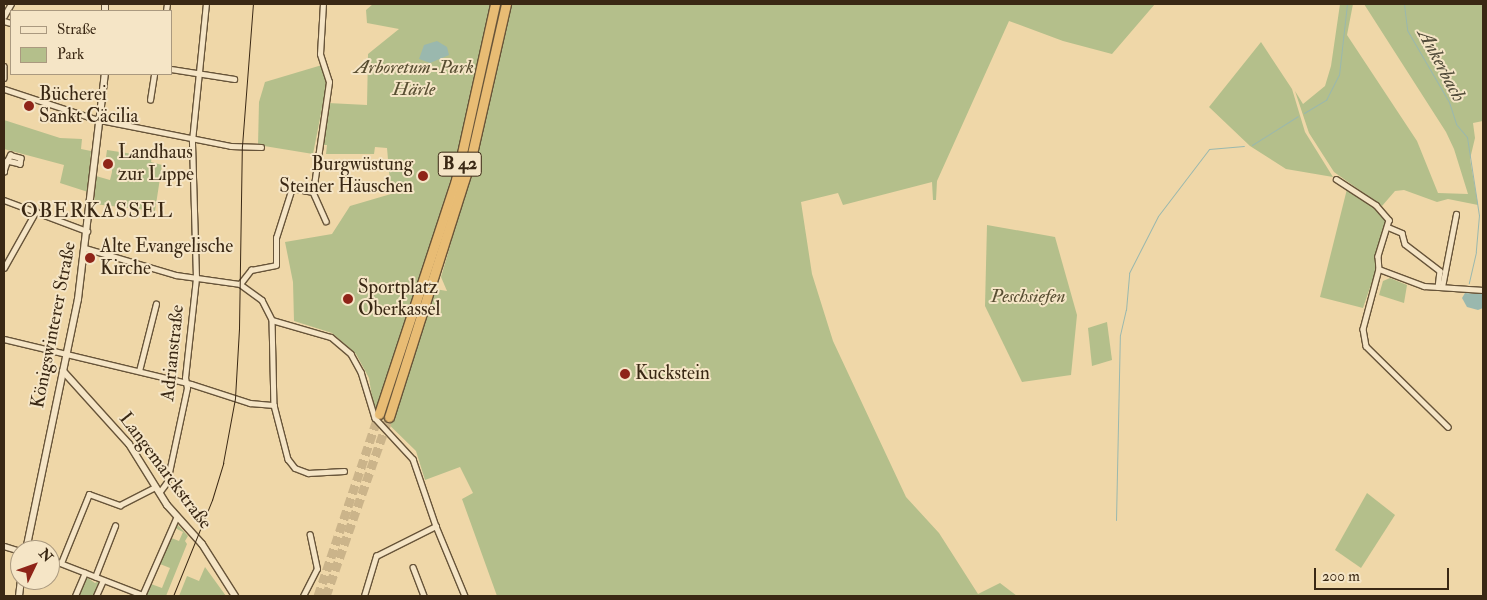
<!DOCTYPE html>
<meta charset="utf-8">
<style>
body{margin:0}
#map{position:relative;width:1487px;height:600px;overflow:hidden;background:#efd7a8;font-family:"IM FELL Double Pica",serif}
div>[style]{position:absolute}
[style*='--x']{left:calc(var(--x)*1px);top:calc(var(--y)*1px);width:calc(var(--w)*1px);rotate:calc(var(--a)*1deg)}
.green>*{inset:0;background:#b4bf8b}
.water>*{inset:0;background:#9ab8ae}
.stream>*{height:1px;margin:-0.5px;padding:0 0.5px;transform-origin:0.5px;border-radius:0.5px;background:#9ab8ae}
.highway-tunnel>*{height:9px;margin-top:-4.5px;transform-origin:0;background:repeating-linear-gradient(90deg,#cbb48a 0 9px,transparent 0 13.5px)}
.roads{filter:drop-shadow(1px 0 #675439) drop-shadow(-1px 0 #675439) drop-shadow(0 1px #675439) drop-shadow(0 -1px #675439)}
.street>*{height:4.5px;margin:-2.25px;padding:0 2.25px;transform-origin:2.25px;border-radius:2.25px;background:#f5e5c6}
.secondary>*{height:6px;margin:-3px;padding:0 3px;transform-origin:3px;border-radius:3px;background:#f5e5c6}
.highway>*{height:9px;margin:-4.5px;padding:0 4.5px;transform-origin:4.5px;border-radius:4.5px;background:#e8bc74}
.tram>*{height:1px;margin:-0.5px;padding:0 0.5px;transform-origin:0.5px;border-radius:0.5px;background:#3a2814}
.dots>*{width:14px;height:14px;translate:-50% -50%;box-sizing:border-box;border:2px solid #f5e5c6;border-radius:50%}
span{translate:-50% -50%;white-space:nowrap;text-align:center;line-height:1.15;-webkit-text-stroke:4px #f5e5c6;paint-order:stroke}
.shield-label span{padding:1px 4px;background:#f5e5c6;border:1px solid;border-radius:4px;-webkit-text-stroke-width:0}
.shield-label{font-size:18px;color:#3a2814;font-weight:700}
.park-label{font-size:19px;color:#584e32;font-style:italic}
.poi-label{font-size:19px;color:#3a2814}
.left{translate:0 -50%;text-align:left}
.right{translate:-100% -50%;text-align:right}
.street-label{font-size:19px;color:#3a2814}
.water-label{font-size:20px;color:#524c3a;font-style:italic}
.quarter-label{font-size:21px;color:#3a2814;letter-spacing:1px}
.frame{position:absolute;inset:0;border:5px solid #3a2814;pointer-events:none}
.legend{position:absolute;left:10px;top:10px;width:162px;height:65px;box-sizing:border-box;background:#f5e5c6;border:1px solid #aa997f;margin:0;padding:6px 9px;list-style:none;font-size:15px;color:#3a2814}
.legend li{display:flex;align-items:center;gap:10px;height:25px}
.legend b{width:25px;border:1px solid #aa997f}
.north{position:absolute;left:10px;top:540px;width:50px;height:50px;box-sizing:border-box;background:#f5e5c6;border:1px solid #aa997f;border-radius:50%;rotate:48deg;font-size:14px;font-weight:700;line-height:20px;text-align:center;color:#3a2814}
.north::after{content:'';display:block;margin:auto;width:18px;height:22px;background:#8f2418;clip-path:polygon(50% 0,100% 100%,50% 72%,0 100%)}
.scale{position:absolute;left:1314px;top:568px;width:135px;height:22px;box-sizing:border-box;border:2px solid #3a2814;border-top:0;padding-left:6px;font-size:15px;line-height:18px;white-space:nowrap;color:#3a2814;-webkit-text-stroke:4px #f5e5c6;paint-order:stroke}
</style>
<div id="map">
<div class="green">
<i style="clip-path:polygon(373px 4px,491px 4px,456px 163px,417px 286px,447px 291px,441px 277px,482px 136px,511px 4px,1155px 4px,1112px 54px,1063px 41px,1009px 21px,937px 181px,936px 200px,933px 200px,932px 182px,843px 205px,838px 193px,801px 202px,812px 274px,833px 341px,906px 497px,939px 533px,978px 594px,1000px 583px,1017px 596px,497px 596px,462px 499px,473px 493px,460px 467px,425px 480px,416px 451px,374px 410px,369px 378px,356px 354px,332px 333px,294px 321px,293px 282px,285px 242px,332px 234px,350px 206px,391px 194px,387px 148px,375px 147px,374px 154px,326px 154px,327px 145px,319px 145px,328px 103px,367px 105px,368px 54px,399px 29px,367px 23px,366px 10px)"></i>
<i style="clip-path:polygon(1340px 4px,1353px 4px,1347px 35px,1417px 141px,1438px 193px,1468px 194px,1454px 149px,1446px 132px,1364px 4px,1483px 4px,1483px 121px,1473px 123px,1475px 138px,1470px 159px,1478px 205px,1448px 199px,1437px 202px,1404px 190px,1395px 191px,1382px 206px,1334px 172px,1309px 133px,1295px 91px,1303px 104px,1325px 86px,1331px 66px)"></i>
<i style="clip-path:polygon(1261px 42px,1292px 89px,1305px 132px,1333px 177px,1286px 169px,1250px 146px,1209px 107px)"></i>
<i style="clip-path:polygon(322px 65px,327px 83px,313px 154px,258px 145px,259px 102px,265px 82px)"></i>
<i style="clip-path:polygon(4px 120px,60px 138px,82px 139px,81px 149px,91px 151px,88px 192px,60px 183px,64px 165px,4px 149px)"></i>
<i style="clip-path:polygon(107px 150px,152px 157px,151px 162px,162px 165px,155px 211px,94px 204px,96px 176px,110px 180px,112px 172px,112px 158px,106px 157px)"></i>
<i style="clip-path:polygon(1347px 189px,1381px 211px,1387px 219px,1375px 262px,1376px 270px,1363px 308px,1320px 297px)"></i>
<i style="clip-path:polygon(987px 225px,1055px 237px,1077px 315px,1071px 375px,1022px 382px,985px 306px)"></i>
<i style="clip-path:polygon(1390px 278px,1407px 285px,1404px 303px,1379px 295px,1383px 281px)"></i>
<i style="clip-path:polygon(1107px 322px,1112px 360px,1092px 366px,1088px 328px)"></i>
<i style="clip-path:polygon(1367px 493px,1395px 515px,1361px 568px,1335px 550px)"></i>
<i style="clip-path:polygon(176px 523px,188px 536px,185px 541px,187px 544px,166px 596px,146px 596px,151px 584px,162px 588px,170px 568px,160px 564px,169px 537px,179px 541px,183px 532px,173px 527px)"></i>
<i style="clip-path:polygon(205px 567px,226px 596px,179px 596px,187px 576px,199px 581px)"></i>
<i style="clip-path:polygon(85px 576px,95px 583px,99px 581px,95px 596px,77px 596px)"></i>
</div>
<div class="water">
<i style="clip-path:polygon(437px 41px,447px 47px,449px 55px,430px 63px,419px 59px,424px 45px)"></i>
<i style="clip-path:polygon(1465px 293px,1483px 294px,1483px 308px,1478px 310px,1467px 307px,1462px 298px)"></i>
</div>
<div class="stream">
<i style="--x:1404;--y:4;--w:26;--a:83"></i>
<i style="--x:1407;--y:30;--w:83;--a:59.7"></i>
<i style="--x:1449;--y:102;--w:23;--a:72"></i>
<i style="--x:1456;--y:124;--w:17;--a:50"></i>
<i style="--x:1467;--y:137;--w:79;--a:81.3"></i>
<i style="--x:1479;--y:215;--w:37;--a:95"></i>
<i style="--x:1476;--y:252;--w:32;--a:103"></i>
<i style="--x:1304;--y:113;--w:26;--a:-31"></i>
<i style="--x:1326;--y:100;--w:28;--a:-63"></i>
<i style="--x:1339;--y:75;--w:71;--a:-83.6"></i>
<i style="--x:1252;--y:145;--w:54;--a:-32.2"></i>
<i style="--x:1116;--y:520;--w:185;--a:-88.8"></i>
<i style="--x:1120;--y:335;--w:26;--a:-77"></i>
<i style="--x:1126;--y:310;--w:37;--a:-85"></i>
<i style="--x:1129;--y:273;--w:64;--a:-63"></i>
<i style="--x:1158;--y:216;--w:84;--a:-52.7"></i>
<i style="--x:1209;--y:149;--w:35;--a:-5"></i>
</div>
<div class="highway-tunnel">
<i style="--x:318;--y:596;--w:192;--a:-71.5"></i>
<i style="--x:326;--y:596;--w:190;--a:-70.6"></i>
</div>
<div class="roads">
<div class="street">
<i style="--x:166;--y:11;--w:7;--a:-82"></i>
<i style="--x:4;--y:16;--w:14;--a:-60"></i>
<i style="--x:4;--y:21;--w:7;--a:16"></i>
<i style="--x:4;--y:66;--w:12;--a:90"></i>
<i style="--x:171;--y:69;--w:64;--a:9"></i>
<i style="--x:4;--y:89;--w:96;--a:18.2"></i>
<i style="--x:95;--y:119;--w:139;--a:11.2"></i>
<i style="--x:231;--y:146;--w:30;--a:2"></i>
<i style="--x:150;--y:100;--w:26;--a:-81"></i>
<i style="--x:4;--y:172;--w:2;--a:-90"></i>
<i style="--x:4;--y:170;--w:9;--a:-72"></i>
<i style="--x:7;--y:161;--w:7;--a:-63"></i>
<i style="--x:10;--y:155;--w:11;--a:15"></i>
<i style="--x:21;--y:158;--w:6;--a:99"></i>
<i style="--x:20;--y:164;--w:13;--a:-167"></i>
<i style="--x:1336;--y:179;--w:48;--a:33"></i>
<i style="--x:1376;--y:205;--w:20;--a:49"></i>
<i style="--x:1389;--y:220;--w:38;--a:107"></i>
<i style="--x:1378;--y:256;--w:13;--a:86"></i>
<i style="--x:1379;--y:269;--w:62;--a:104.9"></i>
<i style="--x:1363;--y:329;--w:17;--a:80"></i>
<i style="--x:1366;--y:346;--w:115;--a:44.6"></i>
<i style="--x:313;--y:192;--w:32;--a:66"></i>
<i style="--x:4;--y:200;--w:89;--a:20.5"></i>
<i style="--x:1388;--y:227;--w:15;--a:23"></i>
<i style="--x:1402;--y:233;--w:11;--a:75"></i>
<i style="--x:1405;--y:244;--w:44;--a:37.6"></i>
<i style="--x:1440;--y:271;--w:16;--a:97"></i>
<i style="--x:85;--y:248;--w:95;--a:16.5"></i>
<i style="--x:176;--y:275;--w:65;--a:8"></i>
<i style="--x:4;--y:268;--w:65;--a:-60.7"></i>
<i style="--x:1379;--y:269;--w:48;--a:20.7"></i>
<i style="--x:1424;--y:286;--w:59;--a:3.9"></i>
<i style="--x:240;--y:284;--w:18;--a:-52"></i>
<i style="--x:251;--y:270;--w:25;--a:-11"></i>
<i style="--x:276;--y:265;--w:27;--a:-90"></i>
<i style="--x:276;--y:238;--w:52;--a:-72.3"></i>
<i style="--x:292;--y:188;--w:21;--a:11"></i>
<i style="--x:313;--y:192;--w:111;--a:-81.7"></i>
<i style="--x:329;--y:82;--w:29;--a:-108"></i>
<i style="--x:320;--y:54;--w:50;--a:-86.6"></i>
<i style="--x:240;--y:284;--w:27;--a:36"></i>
<i style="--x:262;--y:300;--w:22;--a:63"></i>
<i style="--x:272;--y:320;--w:85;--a:88.7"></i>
<i style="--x:274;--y:405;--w:56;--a:75.5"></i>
<i style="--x:288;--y:459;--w:11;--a:52"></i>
<i style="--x:295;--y:468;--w:14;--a:21"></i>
<i style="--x:308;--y:473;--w:36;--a:-3"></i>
<i style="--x:1442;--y:287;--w:74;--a:-79.1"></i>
<i style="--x:272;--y:320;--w:61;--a:16.1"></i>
<i style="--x:331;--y:337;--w:26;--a:40"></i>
<i style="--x:351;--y:354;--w:21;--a:61"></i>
<i style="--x:361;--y:372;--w:48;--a:73.1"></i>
<i style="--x:375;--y:418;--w:56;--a:47.2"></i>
<i style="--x:413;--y:459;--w:71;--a:71.1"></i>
<i style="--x:436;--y:526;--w:76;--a:67.5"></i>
<i style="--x:4;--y:339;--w:192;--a:13.5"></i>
<i style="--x:191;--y:384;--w:62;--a:17.9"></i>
<i style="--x:250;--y:403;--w:24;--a:5"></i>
<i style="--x:139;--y:371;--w:69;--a:-75.8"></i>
<i style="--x:159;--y:493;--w:14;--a:-54"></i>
<i style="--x:167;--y:482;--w:96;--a:-78"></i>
<i style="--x:187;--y:388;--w:10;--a:-101"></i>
<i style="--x:185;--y:378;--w:101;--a:-83.7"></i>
<i style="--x:196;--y:278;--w:137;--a:-91.7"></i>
<i style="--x:192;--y:141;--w:138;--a:-84.2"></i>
<i style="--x:4;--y:546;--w:17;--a:17"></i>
<i style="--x:50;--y:559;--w:100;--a:21.2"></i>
<i style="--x:61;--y:563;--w:74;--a:-67.9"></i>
<i style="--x:89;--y:494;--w:33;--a:20"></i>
<i style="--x:120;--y:505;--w:39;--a:-27"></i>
<i style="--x:413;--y:567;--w:31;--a:69"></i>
<i style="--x:95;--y:577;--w:55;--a:-68.6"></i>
<i style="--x:75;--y:596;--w:25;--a:-67"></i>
<i style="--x:96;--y:596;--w:17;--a:-66"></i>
<i style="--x:142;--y:596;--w:87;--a:-66.4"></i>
<i style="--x:303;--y:596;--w:30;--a:-63"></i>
<i style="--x:317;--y:569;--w:35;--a:-102"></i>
<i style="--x:364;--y:596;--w:42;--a:-73.3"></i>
<i style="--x:376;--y:556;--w:67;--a:-26.6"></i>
</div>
<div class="secondary">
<i style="--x:105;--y:11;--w:7;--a:-90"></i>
<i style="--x:63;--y:371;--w:98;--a:47.9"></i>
<i style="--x:129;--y:444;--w:72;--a:58.1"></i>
<i style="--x:167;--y:505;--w:52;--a:48.1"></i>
<i style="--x:202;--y:544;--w:62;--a:57.6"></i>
<i style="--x:26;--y:550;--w:256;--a:-78.3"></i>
<i style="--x:78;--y:299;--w:227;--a:-83.2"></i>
<i style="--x:19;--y:596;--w:16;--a:-83"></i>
</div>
<div class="highway">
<i style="--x:379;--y:414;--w:246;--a:-71.8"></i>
<i style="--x:456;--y:180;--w:180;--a:-77.5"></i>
<i style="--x:389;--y:417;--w:272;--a:-72.4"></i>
<i style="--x:471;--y:158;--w:158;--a:-77.2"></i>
</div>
</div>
<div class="tram">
<i style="--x:173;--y:596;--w:104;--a:-67.9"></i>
<i style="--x:212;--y:500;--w:39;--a:-73"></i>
<i style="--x:223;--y:463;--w:66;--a:-79.5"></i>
<i style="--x:235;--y:398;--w:70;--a:-86.7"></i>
<i style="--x:239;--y:328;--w:182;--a:-89.1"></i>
<i style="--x:242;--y:146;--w:142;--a:-85.6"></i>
</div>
<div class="dots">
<i style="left:29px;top:106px;background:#8f2418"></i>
<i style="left:108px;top:164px;background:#8f2418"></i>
<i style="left:423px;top:176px;background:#8f2418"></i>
<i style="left:90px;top:258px;background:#8f2418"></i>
<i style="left:348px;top:299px;background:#8f2418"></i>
<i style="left:625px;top:374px;background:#8f2418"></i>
</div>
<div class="shield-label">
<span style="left:460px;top:164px">B 42</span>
</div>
<div class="park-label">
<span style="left:414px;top:79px">Arboretum-Park<br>Härle</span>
<span style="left:1028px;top:297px">Peschsiefen</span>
</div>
<div class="poi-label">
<span class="left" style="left:39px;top:106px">Bücherei<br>Sankt Cäcilia</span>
<span class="left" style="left:118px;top:164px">Landhaus<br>zur Lippe</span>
<span class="right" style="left:413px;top:176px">Burgwüstung<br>Steiner Häuschen</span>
<span class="left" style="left:100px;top:258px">Alte Evangelische<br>Kirche</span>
<span class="left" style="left:358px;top:299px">Sportplatz<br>Oberkassel</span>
<span class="left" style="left:635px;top:374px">Kuckstein</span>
</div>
<div class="street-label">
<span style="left:54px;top:325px;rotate:-79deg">Königswinterer Straße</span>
<span style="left:173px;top:353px;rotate:-84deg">Adrianstraße</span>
<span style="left:165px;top:471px;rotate:53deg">Langemarckstraße</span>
</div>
<div class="water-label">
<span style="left:1442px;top:65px;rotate:62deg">Ankerbach</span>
</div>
<div class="quarter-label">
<span style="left:97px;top:211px">OBERKASSEL</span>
</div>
<div class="frame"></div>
<ul class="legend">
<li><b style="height:6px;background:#f5e5c6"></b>Straße</li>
<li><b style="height:14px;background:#b4bf8b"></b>Park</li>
</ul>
<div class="north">N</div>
<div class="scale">200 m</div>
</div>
